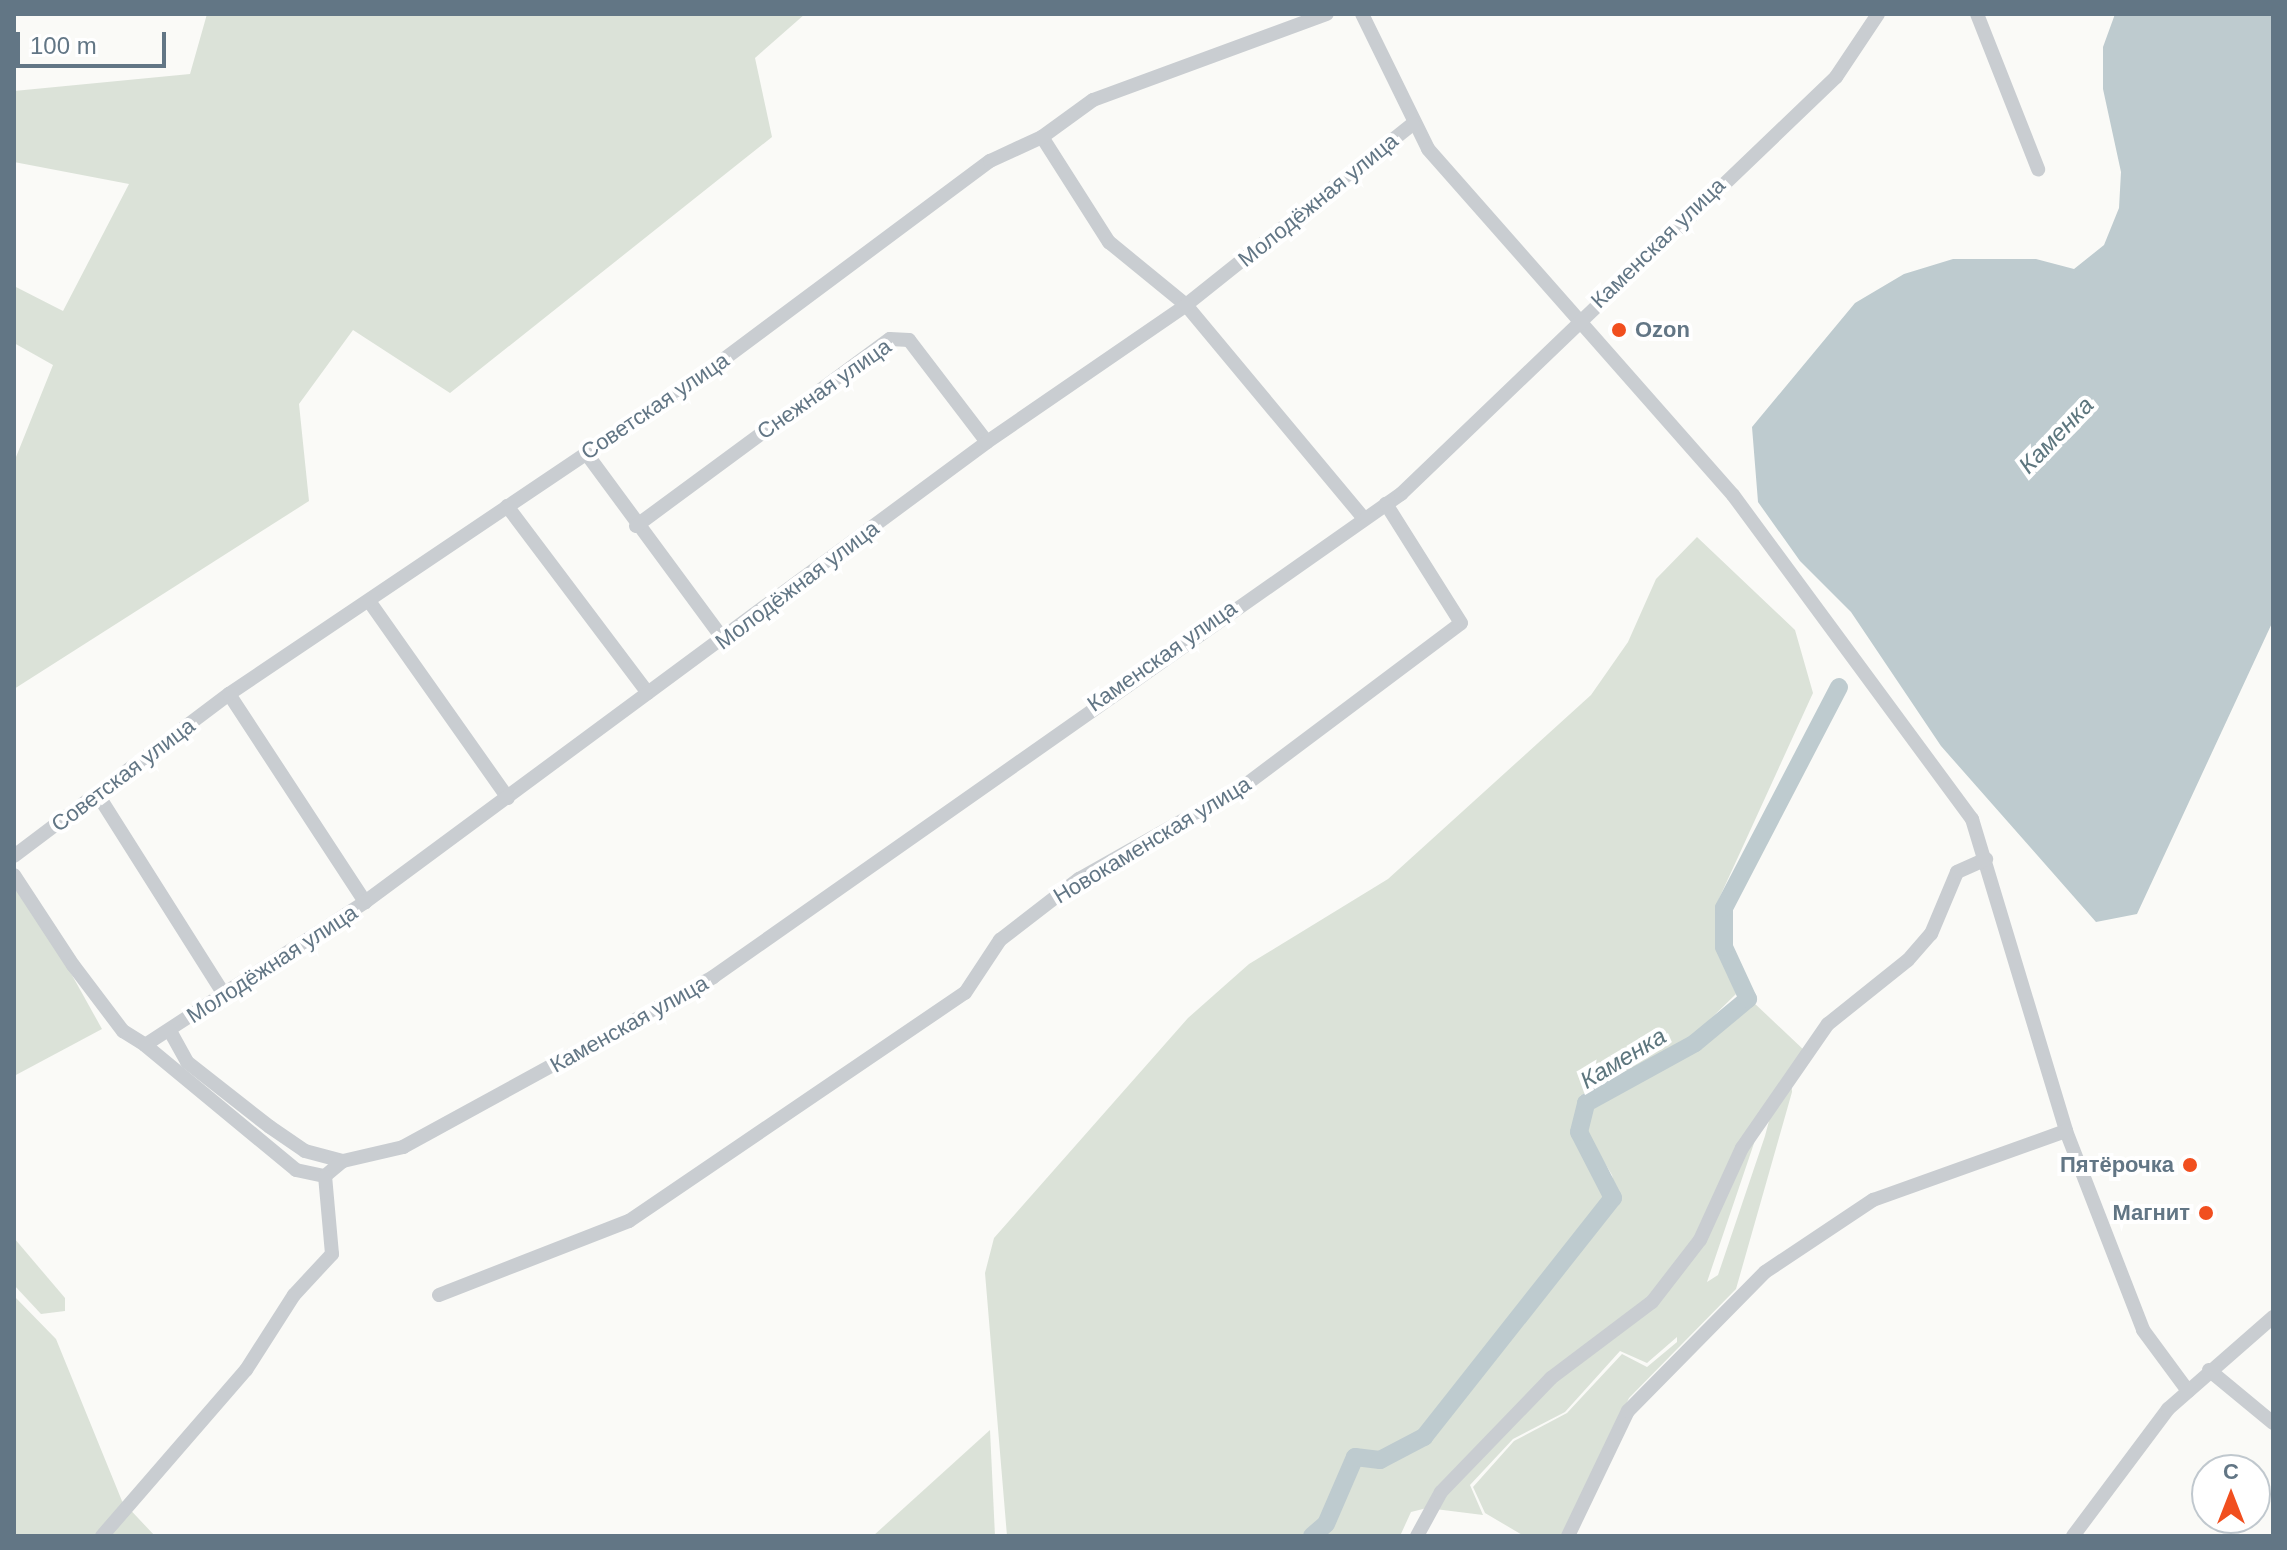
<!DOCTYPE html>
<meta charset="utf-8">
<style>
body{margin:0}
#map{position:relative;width:2287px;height:1550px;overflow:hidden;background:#fafaf7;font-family:Helvetica,sans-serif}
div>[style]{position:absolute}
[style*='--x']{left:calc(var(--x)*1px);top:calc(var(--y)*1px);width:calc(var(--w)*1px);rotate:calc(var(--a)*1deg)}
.green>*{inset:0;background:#dbe2d8}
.water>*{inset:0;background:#becbcf}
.river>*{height:18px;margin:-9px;padding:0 9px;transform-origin:9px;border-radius:9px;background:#becbcf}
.minor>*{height:14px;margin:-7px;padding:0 7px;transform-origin:7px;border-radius:7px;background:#c9cdd1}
.dots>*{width:22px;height:22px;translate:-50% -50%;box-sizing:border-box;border:4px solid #fff;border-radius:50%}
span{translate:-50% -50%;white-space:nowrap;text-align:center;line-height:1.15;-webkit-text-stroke:8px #fff;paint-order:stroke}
.street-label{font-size:22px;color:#627685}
.poi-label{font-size:22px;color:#627685;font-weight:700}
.left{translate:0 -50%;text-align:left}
.right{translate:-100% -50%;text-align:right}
.water-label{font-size:24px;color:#5d767e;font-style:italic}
.frame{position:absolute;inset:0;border:16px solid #627685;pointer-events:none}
.north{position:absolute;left:2191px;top:1454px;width:80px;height:80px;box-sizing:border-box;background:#fff;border:2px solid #c0c8ce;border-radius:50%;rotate:0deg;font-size:22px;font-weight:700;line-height:32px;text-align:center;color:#627685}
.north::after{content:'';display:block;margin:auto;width:28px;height:36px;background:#f14f1f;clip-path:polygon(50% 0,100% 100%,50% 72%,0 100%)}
.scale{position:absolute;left:16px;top:32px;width:150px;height:36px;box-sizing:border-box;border:4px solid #627685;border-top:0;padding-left:10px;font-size:24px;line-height:28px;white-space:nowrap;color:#627685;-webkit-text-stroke:6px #fff;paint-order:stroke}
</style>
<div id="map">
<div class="green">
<i style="clip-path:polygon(207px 14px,805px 14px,755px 58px,772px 137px,450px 393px,353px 330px,299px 404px,309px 501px,14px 689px,14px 462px,53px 365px,14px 343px,14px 286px,63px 311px,129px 184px,14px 162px,14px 91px,190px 74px)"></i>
<i style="clip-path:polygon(1697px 537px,1795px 630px,1813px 693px,1717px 903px,1718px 950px,1736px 994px,1691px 1038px,1580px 1096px,1571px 1134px,1607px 1197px,1421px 1433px,1380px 1453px,1351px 1453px,1324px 1521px,1307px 1536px,1007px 1536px,985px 1273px,994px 1238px,1188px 1018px,1249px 964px,1388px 879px,1591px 695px,1628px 642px,1656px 579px)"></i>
<i style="clip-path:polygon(14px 871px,102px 1029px,14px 1076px)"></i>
<i style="clip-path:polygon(evenodd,1752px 1001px,1806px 1052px,1791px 1070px,1792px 1092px,1736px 1289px,1629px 1398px,1563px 1536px,1524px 1536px,1485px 1513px,1473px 1487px,1514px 1441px,1567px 1413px,1622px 1354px,1647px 1367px,1677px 1342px,1677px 1337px,1647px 1363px,1620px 1351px,1565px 1412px,1513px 1439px,1470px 1485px,1483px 1515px,1427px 1508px,1411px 1512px,1400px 1536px,1321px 1536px,1357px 1463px,1381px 1465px,1425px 1443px,1617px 1200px,1612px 1175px,1586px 1132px,1592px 1107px,1702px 1046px,1752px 1001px,1769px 1099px,1774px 1102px,1765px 1136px,1718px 1275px,1707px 1282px,1769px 1099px)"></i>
<i style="clip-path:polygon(14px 1238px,65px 1298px,65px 1311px,41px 1314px,14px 1285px)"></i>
<i style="clip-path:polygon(14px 1296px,56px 1339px,122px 1501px,155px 1536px,14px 1536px)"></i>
<i style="clip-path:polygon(990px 1430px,995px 1536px,873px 1536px)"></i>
</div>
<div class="water">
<i style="clip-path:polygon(2115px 14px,2273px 14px,2273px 621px,2137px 914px,2096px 922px,1941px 746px,1851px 612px,1800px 561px,1758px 502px,1752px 427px,1855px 303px,1904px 274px,1953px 259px,2036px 259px,2074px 269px,2104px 245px,2119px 208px,2121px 172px,2103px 89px,2103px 47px)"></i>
</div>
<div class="river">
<i style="--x:1312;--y:1536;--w:18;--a:-41"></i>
<i style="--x:1326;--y:1524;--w:73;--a:-66.6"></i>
<i style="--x:1355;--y:1457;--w:25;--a:7"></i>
<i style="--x:1380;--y:1460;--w:50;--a:-27.6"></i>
<i style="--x:1424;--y:1437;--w:305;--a:-51.7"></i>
<i style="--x:1613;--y:1198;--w:74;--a:-117.3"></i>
<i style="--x:1579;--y:1132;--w:30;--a:-76"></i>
<i style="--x:1586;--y:1103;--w:124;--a:-28.8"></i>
<i style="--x:1695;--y:1043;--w:69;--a:-39.7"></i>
<i style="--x:1748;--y:999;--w:57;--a:-114.8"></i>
<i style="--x:1724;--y:947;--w:39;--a:-90"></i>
<i style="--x:1724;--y:908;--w:249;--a:-62.5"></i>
</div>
<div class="minor">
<i style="--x:1362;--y:14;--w:150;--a:63.9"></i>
<i style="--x:1428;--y:149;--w:461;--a:48.6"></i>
<i style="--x:1733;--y:495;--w:403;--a:53.6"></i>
<i style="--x:1972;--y:819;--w:326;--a:73.2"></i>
<i style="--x:2066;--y:1131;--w:213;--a:68.8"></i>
<i style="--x:2143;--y:1330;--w:76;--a:53.6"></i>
<i style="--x:1977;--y:14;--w:167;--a:68.5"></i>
<i style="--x:1042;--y:137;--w:125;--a:57.5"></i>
<i style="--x:1109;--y:242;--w:99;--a:39.3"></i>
<i style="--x:1186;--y:305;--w:278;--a:50.2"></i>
<i style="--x:586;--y:453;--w:232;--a:53.6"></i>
<i style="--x:507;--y:506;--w:234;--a:53"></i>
<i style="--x:636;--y:526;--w:315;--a:-36.4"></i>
<i style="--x:890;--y:339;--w:19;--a:3"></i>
<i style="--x:909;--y:340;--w:128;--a:52.6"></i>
<i style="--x:369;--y:601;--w:241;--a:54.8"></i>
<i style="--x:229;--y:694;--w:249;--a:56.8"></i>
<i style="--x:98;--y:795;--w:236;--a:57.7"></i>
<i style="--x:14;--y:856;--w:269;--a:-37"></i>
<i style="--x:229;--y:694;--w:568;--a:-33.94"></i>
<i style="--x:700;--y:377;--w:362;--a:-36.7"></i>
<i style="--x:990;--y:161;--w:57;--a:-24.8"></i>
<i style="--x:1042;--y:137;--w:63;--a:-36"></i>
<i style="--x:1093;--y:100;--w:249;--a:-20.2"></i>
<i style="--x:14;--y:875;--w:108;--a:56.8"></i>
<i style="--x:73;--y:965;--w:83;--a:52.9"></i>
<i style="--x:123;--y:1031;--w:26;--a:32"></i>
<i style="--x:145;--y:1045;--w:262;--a:-33"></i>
<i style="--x:365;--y:902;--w:774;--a:-36.48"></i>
<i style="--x:987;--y:442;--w:242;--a:-34.5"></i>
<i style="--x:1186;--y:305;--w:290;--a:-38.6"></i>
<i style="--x:170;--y:1031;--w:35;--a:61"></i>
<i style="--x:187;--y:1062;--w:105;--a:38.1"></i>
<i style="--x:270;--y:1127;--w:42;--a:34.4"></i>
<i style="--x:305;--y:1151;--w:39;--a:15"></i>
<i style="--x:343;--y:1161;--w:62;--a:-13.1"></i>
<i style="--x:403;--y:1147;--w:354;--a:-28.7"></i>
<i style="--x:713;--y:977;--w:841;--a:-35.07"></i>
<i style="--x:1401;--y:494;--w:603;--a:-43.79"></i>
<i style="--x:1836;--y:77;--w:76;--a:-56.3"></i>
<i style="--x:145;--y:1045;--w:196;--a:39.6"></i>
<i style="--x:296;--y:1170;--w:30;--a:12"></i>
<i style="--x:325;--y:1176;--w:23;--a:-40"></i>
<i style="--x:439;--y:1295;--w:204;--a:-21.3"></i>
<i style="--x:629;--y:1221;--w:406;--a:-34.2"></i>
<i style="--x:965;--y:993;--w:64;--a:-56.6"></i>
<i style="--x:1000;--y:940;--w:100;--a:-37.7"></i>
<i style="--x:1079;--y:879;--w:189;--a:-29.4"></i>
<i style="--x:1244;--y:786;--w:271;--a:-36.9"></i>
<i style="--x:1461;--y:623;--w:141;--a:-122.2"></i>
<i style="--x:2209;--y:1370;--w:83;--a:39.6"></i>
<i style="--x:102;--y:1536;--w:220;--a:-49.1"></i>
<i style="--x:246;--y:1370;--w:89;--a:-57.4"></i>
<i style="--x:294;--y:1295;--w:56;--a:-47.2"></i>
<i style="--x:332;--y:1254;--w:78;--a:-95.1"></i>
<i style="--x:1417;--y:1536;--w:50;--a:-61.4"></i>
<i style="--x:1441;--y:1492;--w:158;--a:-46"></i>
<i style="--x:1551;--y:1378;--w:126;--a:-37"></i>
<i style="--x:1652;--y:1302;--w:78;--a:-52.3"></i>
<i style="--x:1700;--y:1240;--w:101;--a:-65.5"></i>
<i style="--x:1742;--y:1148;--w:151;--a:-55.3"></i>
<i style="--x:1828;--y:1024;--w:102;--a:-38.7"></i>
<i style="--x:1908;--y:960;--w:35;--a:-49"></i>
<i style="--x:1931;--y:934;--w:67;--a:-67.2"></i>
<i style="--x:1957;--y:872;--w:32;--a:-24"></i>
<i style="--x:1568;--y:1536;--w:139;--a:-64.4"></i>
<i style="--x:1628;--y:1411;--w:195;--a:-45.4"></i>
<i style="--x:1765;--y:1272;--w:130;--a:-33.7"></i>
<i style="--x:1873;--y:1200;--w:205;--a:-19.7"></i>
<i style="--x:2073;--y:1536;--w:159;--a:-53.2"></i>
<i style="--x:2168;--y:1409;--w:140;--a:-41.2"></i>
</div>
<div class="dots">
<i style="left:1619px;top:330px;background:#f14f1f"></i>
<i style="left:2190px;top:1165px;background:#f14f1f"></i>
<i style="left:2206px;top:1213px;background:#f14f1f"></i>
</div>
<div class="street-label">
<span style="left:1318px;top:200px;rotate:-39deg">Молодёжная улица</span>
<span style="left:1658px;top:243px;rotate:-44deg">Каменская улица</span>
<span style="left:824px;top:389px;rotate:-35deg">Снежная улица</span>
<span style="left:655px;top:406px;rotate:-34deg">Советская улица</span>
<span style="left:797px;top:585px;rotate:-37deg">Молодёжная улица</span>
<span style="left:1162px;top:656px;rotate:-35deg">Каменская улица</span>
<span style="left:123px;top:775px;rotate:-37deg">Советская улица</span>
<span style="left:1152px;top:840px;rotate:-31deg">Новокаменская улица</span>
<span style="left:272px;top:964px;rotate:-33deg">Молодёжная улица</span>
<span style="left:629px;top:1024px;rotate:-29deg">Каменская улица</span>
</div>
<div class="poi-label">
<span class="left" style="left:1635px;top:330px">Ozon</span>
<span class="right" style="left:2174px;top:1165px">Пятёрочка</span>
<span class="right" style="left:2190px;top:1213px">Магнит</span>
</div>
<div class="water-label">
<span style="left:2056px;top:435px;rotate:-46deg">Каменка</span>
<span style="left:1623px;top:1058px;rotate:-31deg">Каменка</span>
</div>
<div class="frame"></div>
<div class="north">С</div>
<div class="scale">100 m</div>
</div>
